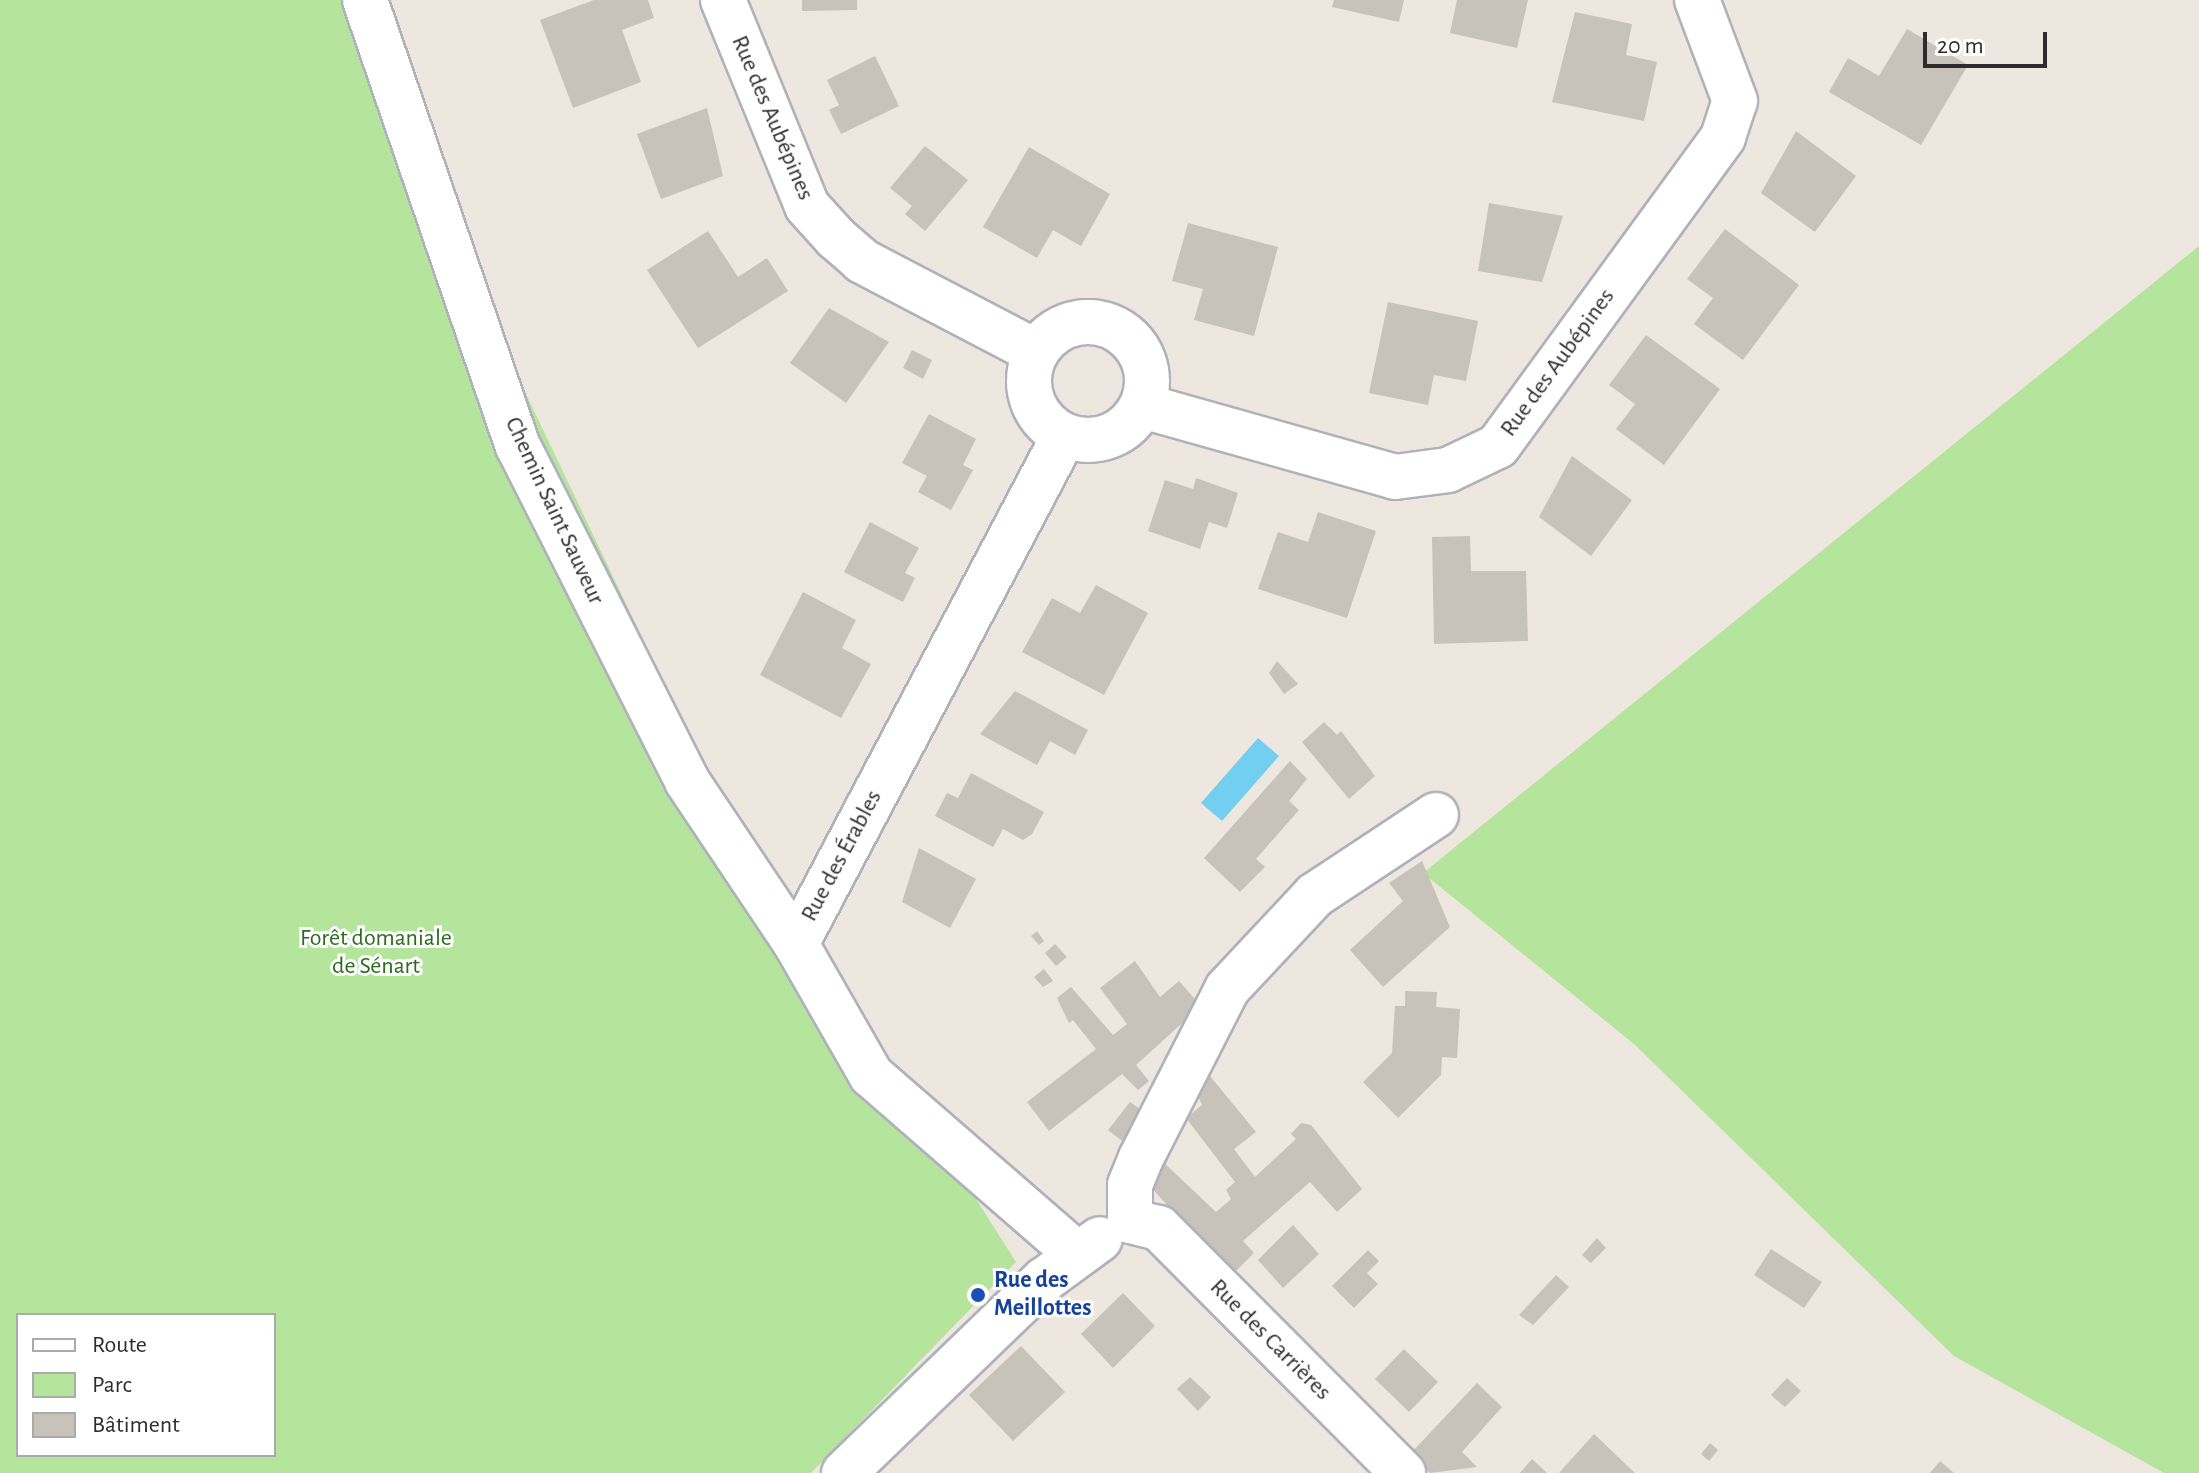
<!DOCTYPE html>
<meta charset="utf-8">
<style>
body{margin:0}
#map{position:relative;width:2199px;height:1473px;overflow:hidden;background:#eee7df;font-family:"Alegreya Sans",sans-serif}
div>[style]{position:absolute}
[style*='--x']{left:calc(var(--x)*1px);top:calc(var(--y)*1px);width:calc(var(--w)*1px);rotate:calc(var(--a)*1deg)}
.green>*{inset:0;background:#b5e49c}
.water>*{inset:0;background:#73cfef}
.building>*{inset:0;background:#c7c2ba}
.roads{filter:drop-shadow(2px 0 #afb2bd) drop-shadow(-2px 0 #afb2bd) drop-shadow(0 2px #afb2bd) drop-shadow(0 -2px #afb2bd)}
.minor>*{height:44px;margin:-22px;padding:0 22px;transform-origin:22px;border-radius:22px;background:#fff}
.minor>.ring{margin:-22px;padding:0;box-sizing:content-box;background:none;border:44px solid #fff;border-radius:50%}
.dots>*{width:22px;height:22px;translate:-50% -50%;box-sizing:border-box;border:4px solid #fff;border-radius:50%}
span{translate:-50% -50%;white-space:nowrap;text-align:center;line-height:1.15;-webkit-text-stroke:6px #fff;paint-order:stroke}
.street-label{font-size:24px;color:#2d2d2d}
.park-label{font-size:24px;color:#2c6b1b}
.transit-label{font-size:24px;color:#164399;font-weight:700}
.left{translate:0 -50%;text-align:left}
.legend{position:absolute;left:16px;top:1313px;width:260px;height:144px;box-sizing:border-box;background:#fff;border:2px solid #ababab;margin:0;padding:10px 14px;list-style:none;font-size:24px;color:#2d2d2d}
.legend li{display:flex;align-items:center;gap:16px;height:40px}
.legend b{width:40px;border:2px solid #ababab}
.scale{position:absolute;left:1923px;top:32px;width:124px;height:36px;box-sizing:border-box;border:4px solid #2d2d2d;border-top:0;padding-left:10px;font-size:24px;line-height:28px;white-space:nowrap;color:#2d2d2d;-webkit-text-stroke:6px #fff;paint-order:stroke}
</style>
<div id="map">
<div class="green">
<i style="clip-path:polygon(evenodd,0 0,352px 0,375px 77px,709px 778px,1016px 1262px,811px 1473px,0 1473px,0 0,18px 1315px,274px 1315px,274px 1455px,18px 1455px,18px 1315px)"></i>
<i style="clip-path:polygon(2199px 246px,2199px 1473px,2164px 1473px,1954px 1356px,1634px 1044px,1423px 873px)"></i>
</div>
<div class="water">
<i style="clip-path:polygon(1258px 738px,1279px 756px,1222px 821px,1201px 803px)"></i>
</div>
<div class="building">
<i style="clip-path:polygon(594px 0,648px 0,654px 18px,622px 30px,641px 82px,573px 108px,540px 20px)"></i>
<i style="clip-path:polygon(802px 0,857px 0,857px 10px,802px 11px)"></i>
<i style="clip-path:polygon(1334px 0,1404px 0,1399px 22px,1332px 7px)"></i>
<i style="clip-path:polygon(1457px 0,1528px 0,1517px 48px,1450px 33px)"></i>
<i style="clip-path:polygon(1575px 12px,1632px 24px,1626px 55px,1657px 62px,1644px 121px,1552px 102px)"></i>
<i style="clip-path:polygon(1907px 29px,1968px 65px,1921px 145px,1829px 92px,1848px 58px,1879px 76px)"></i>
<i style="clip-path:polygon(875px 56px,899px 106px,841px 134px,829px 110px,839px 105px,827px 80px)"></i>
<i style="clip-path:polygon(707px 108px,723px 176px,661px 199px,637px 134px)"></i>
<i style="clip-path:polygon(1796px 131px,1856px 176px,1815px 232px,1761px 193px)"></i>
<i style="clip-path:polygon(925px 146px,968px 180px,925px 231px,905px 214px,912px 206px,890px 188px)"></i>
<i style="clip-path:polygon(1029px 147px,1110px 194px,1081px 246px,1053px 230px,1037px 258px,983px 227px)"></i>
<i style="clip-path:polygon(1489px 203px,1563px 216px,1542px 282px,1478px 271px)"></i>
<i style="clip-path:polygon(1188px 223px,1278px 247px,1254px 336px,1194px 320px,1203px 289px,1172px 281px)"></i>
<i style="clip-path:polygon(1725px 229px,1799px 285px,1743px 360px,1694px 324px,1713px 298px,1687px 279px)"></i>
<i style="clip-path:polygon(708px 231px,738px 277px,767px 258px,788px 291px,698px 348px,647px 270px)"></i>
<i style="clip-path:polygon(1388px 302px,1478px 321px,1466px 381px,1434px 375px,1428px 405px,1369px 393px)"></i>
<i style="clip-path:polygon(829px 308px,889px 342px,846px 403px,790px 363px)"></i>
<i style="clip-path:polygon(1646px 335px,1720px 389px,1664px 465px,1616px 429px,1635px 404px,1609px 385px)"></i>
<i style="clip-path:polygon(912px 350px,932px 360px,923px 379px,903px 368px)"></i>
<i style="clip-path:polygon(929px 414px,976px 439px,963px 465px,973px 470px,951px 510px,918px 492px,927px 476px,902px 463px)"></i>
<i style="clip-path:polygon(1572px 456px,1632px 500px,1591px 556px,1539px 517px)"></i>
<i style="clip-path:polygon(1196px 478px,1238px 493px,1227px 528px,1209px 522px,1200px 549px,1148px 531px,1165px 480px,1193px 489px)"></i>
<i style="clip-path:polygon(1318px 512px,1376px 531px,1347px 618px,1258px 589px,1278px 532px,1308px 542px)"></i>
<i style="clip-path:polygon(870px 522px,919px 548px,905px 573px,915px 578px,903px 602px,844px 572px)"></i>
<i style="clip-path:polygon(1470px 536px,1471px 571px,1526px 571px,1528px 641px,1434px 644px,1432px 537px)"></i>
<i style="clip-path:polygon(1096px 585px,1148px 613px,1104px 695px,1022px 652px,1052px 598px,1080px 613px)"></i>
<i style="clip-path:polygon(803px 592px,856px 620px,842px 648px,871px 664px,841px 718px,760px 675px)"></i>
<i style="clip-path:polygon(1277px 661px,1298px 684px,1284px 694px,1269px 673px)"></i>
<i style="clip-path:polygon(1015px 691px,1088px 730px,1075px 755px,1050px 741px,1037px 765px,980px 734px)"></i>
<i style="clip-path:polygon(1324px 722px,1337px 735px,1341px 731px,1375px 776px,1349px 799px,1302px 742px)"></i>
<i style="clip-path:polygon(1290px 761px,1307px 779px,1289px 801px,1299px 810px,1256px 859px,1265px 867px,1240px 892px,1204px 858px)"></i>
<i style="clip-path:polygon(971px 773px,1044px 812px,1032px 834px,1023px 840px,1003px 829px,993px 847px,935px 816px,947px 793px,958px 798px)"></i>
<i style="clip-path:polygon(919px 848px,976px 879px,950px 928px,902px 902px)"></i>
<i style="clip-path:polygon(1422px 861px,1450px 927px,1383px 987px,1350px 950px,1403px 901px,1389px 883px)"></i>
<i style="clip-path:polygon(1037px 931px,1044px 941px,1039px 945px,1031px 936px)"></i>
<i style="clip-path:polygon(1055px 944px,1067px 957px,1056px 966px,1045px 953px)"></i>
<i style="clip-path:polygon(1135px 961px,1160px 997px,1179px 981px,1201px 1006px,1136px 1065px,1149px 1081px,1138px 1090px,1122px 1074px,1049px 1131px,1027px 1102px,1096px 1049px,1073px 1020px,1069px 1023px,1057px 998px,1071px 987px,1113px 1035px,1127px 1024px,1100px 988px)"></i>
<i style="clip-path:polygon(1044px 969px,1053px 981px,1043px 987px,1034px 977px)"></i>
<i style="clip-path:polygon(1405px 991px,1437px 992px,1436px 1007px,1460px 1009px,1457px 1058px,1442px 1057px,1441px 1075px,1398px 1118px,1363px 1082px,1392px 1053px,1395px 1006px,1405px 1006px)"></i>
<i style="clip-path:polygon(1210px 1076px,1256px 1132px,1234px 1149px,1255px 1177px,1296px 1139px,1291px 1134px,1301px 1123px,1311px 1125px,1362px 1189px,1337px 1212px,1310px 1182px,1243px 1241px,1254px 1253px,1231px 1276px,1149px 1185px,1162px 1161px,1216px 1212px,1231px 1199px,1226px 1190px,1235px 1182px,1186px 1118px,1202px 1105px,1198px 1096px)"></i>
<i style="clip-path:polygon(1130px 1102px,1152px 1117px,1131px 1148px,1108px 1130px)"></i>
<i style="clip-path:polygon(1293px 1225px,1319px 1254px,1283px 1288px,1258px 1260px)"></i>
<i style="clip-path:polygon(1597px 1238px,1606px 1248px,1591px 1263px,1582px 1255px)"></i>
<i style="clip-path:polygon(1771px 1249px,1822px 1282px,1804px 1308px,1754px 1275px)"></i>
<i style="clip-path:polygon(1368px 1250px,1379px 1261px,1367px 1273px,1378px 1284px,1354px 1308px,1332px 1286px)"></i>
<i style="clip-path:polygon(1556px 1275px,1569px 1287px,1533px 1325px,1519px 1315px)"></i>
<i style="clip-path:polygon(1123px 1293px,1155px 1326px,1113px 1368px,1081px 1334px)"></i>
<i style="clip-path:polygon(1021px 1346px,1065px 1392px,1013px 1441px,969px 1395px)"></i>
<i style="clip-path:polygon(1404px 1349px,1438px 1382px,1409px 1412px,1375px 1379px)"></i>
<i style="clip-path:polygon(1190px 1377px,1211px 1397px,1198px 1411px,1177px 1389px)"></i>
<i style="clip-path:polygon(1787px 1378px,1801px 1391px,1785px 1407px,1771px 1395px)"></i>
<i style="clip-path:polygon(1477px 1383px,1502px 1407px,1462px 1452px,1477px 1467px,1430px 1473px,1411px 1453px)"></i>
<i style="clip-path:polygon(1594px 1434px,1635px 1473px,1559px 1473px)"></i>
<i style="clip-path:polygon(1710px 1443px,1718px 1450px,1709px 1461px,1701px 1454px)"></i>
<i style="clip-path:polygon(1532px 1459px,1547px 1473px,1520px 1473px)"></i>
<i style="clip-path:polygon(1940px 1461px,1954px 1473px,1930px 1473px)"></i>
</div>
<div class="roads">
<div class="minor">
<i style="--x:365;--y:0;--w:472;--a:71.1"></i>
<i style="--x:518;--y:446;--w:375;--a:63.2"></i>
<i style="--x:687;--y:781;--w:196;--a:56.2"></i>
<i style="--x:723;--y:0;--w:222;--a:67.8"></i>
<i style="--x:807;--y:206;--w:43;--a:47.8"></i>
<i style="--x:836;--y:238;--w:35;--a:41"></i>
<i style="--x:862;--y:261;--w:194;--a:27.6"></i>
<i class="ring" style="left:1029px;top:322px;width:74px;height:74px"></i>
<i style="--x:1143;--y:406;--w:262;--a:15.7"></i>
<i style="--x:1395;--y:477;--w:53;--a:-7.5"></i>
<i style="--x:1448;--y:470;--w:55;--a:-25.6"></i>
<i style="--x:1498;--y:446;--w:382;--a:-53.9"></i>
<i style="--x:1723;--y:137;--w:38;--a:-72"></i>
<i style="--x:1735;--y:101;--w:108;--a:-110.6"></i>
<i style="--x:1064;--y:436;--w:574;--a:117.81"></i>
<i style="--x:796;--y:944;--w:151;--a:60.2"></i>
<i style="--x:871;--y:1075;--w:273;--a:41"></i>
<i style="--x:1130;--y:1221;--w:36;--a:-90"></i>
<i style="--x:1130;--y:1185;--w:29;--a:-68"></i>
<i style="--x:1141;--y:1158;--w:190;--a:-63"></i>
<i style="--x:1227;--y:989;--w:129;--a:-46.9"></i>
<i style="--x:1315;--y:895;--w:145;--a:-33.5"></i>
<i style="--x:1130;--y:1221;--w:30;--a:14"></i>
<i style="--x:1159;--y:1228;--w:346;--a:45.1"></i>
<i style="--x:844;--y:1473;--w:278;--a:-44"></i>
<i style="--x:1044;--y:1280;--w:69;--a:-36.2"></i>
</div>
</div>
<div class="dots">
<i style="left:978px;top:1295px;background:#1a4fb4"></i>
</div>
<div class="street-label">
<span style="left:772px;top:118px;rotate:67deg">Rue des Aubépines</span>
<span style="left:1558px;top:363px;rotate:-54deg">Rue des Aubépines</span>
<span style="left:554px;top:511px;rotate:65deg">Chemin Saint Sauveur</span>
<span style="left:842px;top:856px;rotate:-62deg">Rue des Érables</span>
<span style="left:1270px;top:1340px;rotate:45deg">Rue des Carrières</span>
</div>
<div class="park-label">
<span style="left:376px;top:953px">Forêt domaniale<br>de Sénart</span>
</div>
<div class="transit-label">
<span class="left" style="left:994px;top:1295px">Rue des<br>Meillottes</span>
</div>
<ul class="legend">
<li><b style="height:10px;background:#fff"></b>Route</li>
<li><b style="height:22px;background:#b5e49c"></b>Parc</li>
<li><b style="height:22px;background:#c7c2ba"></b>Bâtiment</li>
</ul>
<div class="scale">20 m</div>
</div>
